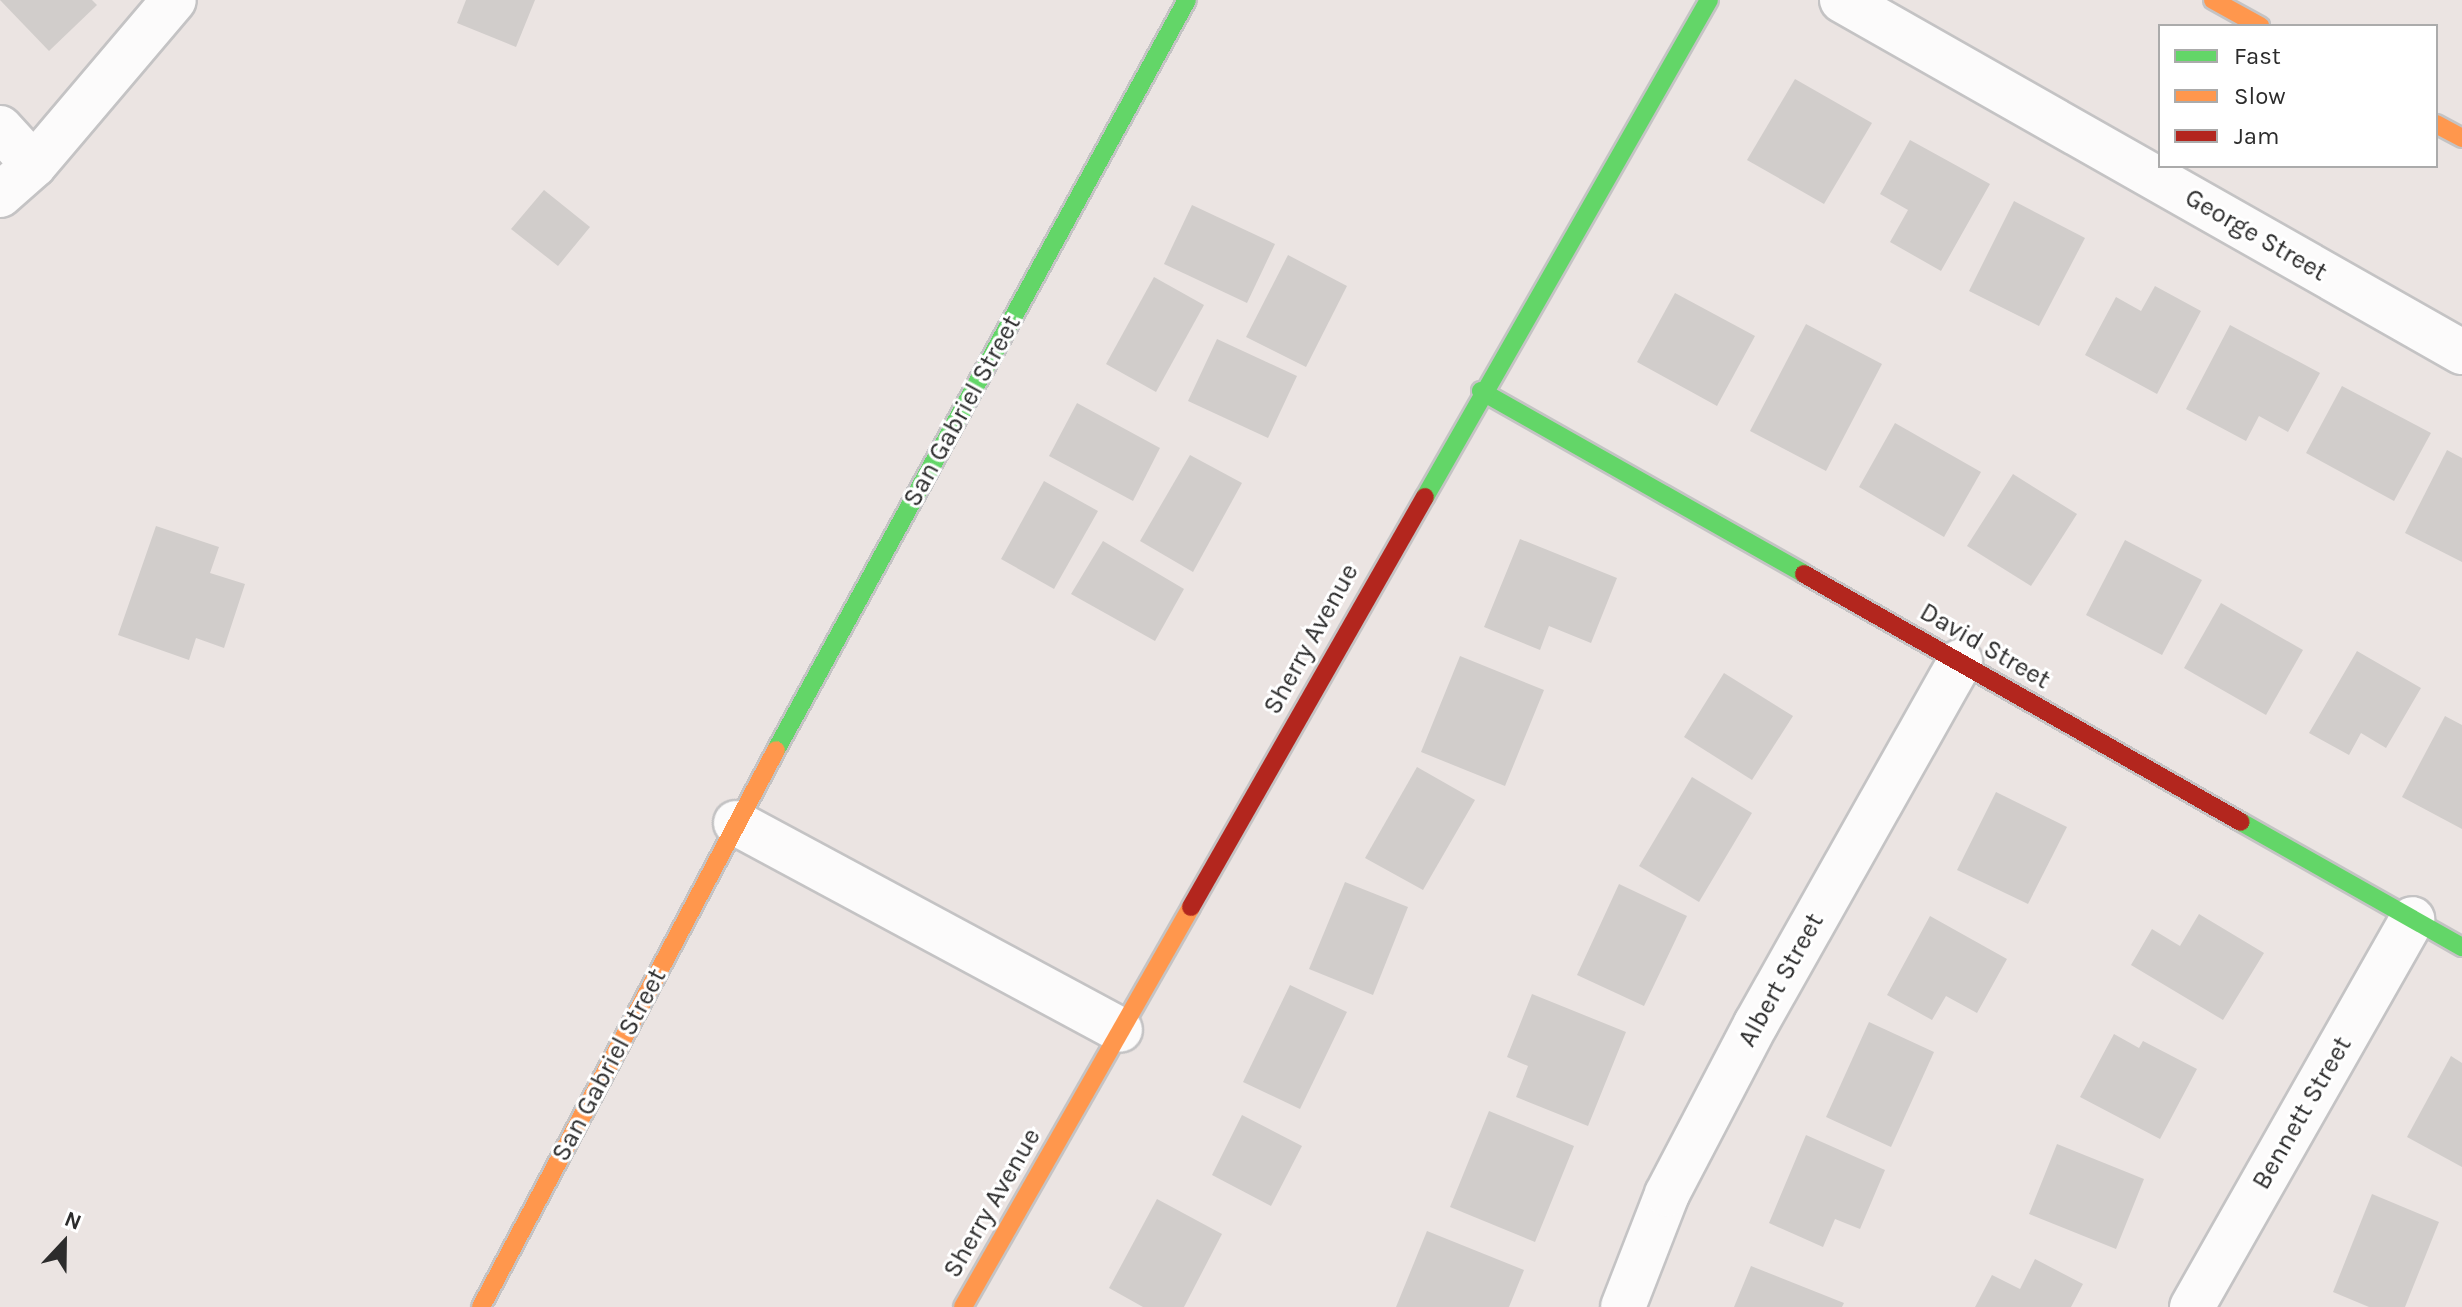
<!DOCTYPE html>
<style>
body{margin:0}
#map{position:relative;width:2462px;height:1307px;overflow:hidden;background:#ebe4e2;font-family:Karla,sans-serif}
div>[style]{position:absolute}
[style*='--x']{left:calc(var(--x)*1px);top:calc(var(--y)*1px);width:calc(var(--w)*1px);rotate:calc(var(--a)*1deg)}
.building>*{inset:0;background:#d1cdcb}
.roads{filter:drop-shadow(2px 0 #c4c3c4) drop-shadow(-2px 0 #c4c3c4) drop-shadow(0 2px #c4c3c4) drop-shadow(0 -2px #c4c3c4)}
.street>*{height:44px;margin:-22px;padding:0 22px;transform-origin:22px;border-radius:22px;background:#fcfbfb}
.fast>*{height:18px;margin:-9px;padding:0 9px;transform-origin:9px;border-radius:9px;background:#63d668}
.slow>*{height:18px;margin:-9px;padding:0 9px;transform-origin:9px;border-radius:9px;background:#ff974d}
.jam>*{height:18px;margin:-9px;padding:0 9px;transform-origin:9px;border-radius:9px;background:#b3261e}
span{translate:-50% -50%;white-space:nowrap;text-align:center;line-height:1.15;-webkit-text-stroke:6px #fff;paint-order:stroke}
.street-label{font-size:26px;color:#2c2c2c}
.legend{position:absolute;left:2158px;top:24px;width:280px;height:144px;box-sizing:border-box;background:#fff;border:2px solid #ababab;margin:0;padding:10px 14px;list-style:none;font-size:24px;color:#2c2c2c}
.legend li{display:flex;align-items:center;gap:16px;height:40px}
.legend b{width:40px;border:2px solid #ababab}
.north{position:absolute;left:24px;top:1203px;width:80px;height:80px;-webkit-text-stroke:6px #fff;paint-order:stroke;rotate:22deg;font-size:22px;font-weight:700;line-height:32px;text-align:center;color:#2c2c2c}
.north::after{content:'';display:block;margin:auto;width:28px;height:36px;background:#2c2c2c;clip-path:polygon(50% 0,100% 100%,50% 72%,0 100%)}
</style>
<div id="map">
<div class="building">
<i style="clip-path:polygon(0 0,92px 0,97px 5px,49px 51px)"></i>
<i style="clip-path:polygon(466px 0,535px 0,516px 47px,457px 23px)"></i>
<i style="clip-path:polygon(1795px 79px,1872px 123px,1824px 204px,1747px 160px)"></i>
<i style="clip-path:polygon(1910px 140px,1990px 184px,1941px 271px,1890px 242px,1908px 210px,1880px 194px)"></i>
<i style="clip-path:polygon(544px 190px,590px 227px,558px 266px,511px 229px)"></i>
<i style="clip-path:polygon(2014px 201px,2085px 238px,2039px 326px,1969px 291px)"></i>
<i style="clip-path:polygon(1192px 205px,1275px 244px,1247px 303px,1164px 264px)"></i>
<i style="clip-path:polygon(1288px 255px,1347px 286px,1306px 367px,1246px 337px)"></i>
<i style="clip-path:polygon(1154px 277px,1204px 305px,1156px 392px,1106px 364px)"></i>
<i style="clip-path:polygon(2155px 286px,2201px 311px,2157px 394px,2085px 355px,2116px 297px,2141px 311px)"></i>
<i style="clip-path:polygon(1675px 293px,1755px 336px,1717px 406px,1637px 362px)"></i>
<i style="clip-path:polygon(1806px 324px,1882px 364px,1826px 471px,1750px 431px)"></i>
<i style="clip-path:polygon(2230px 325px,2320px 373px,2288px 432px,2259px 416px,2246px 441px,2186px 409px)"></i>
<i style="clip-path:polygon(1217px 339px,1297px 376px,1268px 438px,1188px 401px)"></i>
<i style="clip-path:polygon(2342px 386px,2431px 433px,2394px 501px,2306px 453px)"></i>
<i style="clip-path:polygon(1077px 403px,1160px 448px,1133px 501px,1049px 456px)"></i>
<i style="clip-path:polygon(1895px 423px,1981px 472px,1944px 537px,1859px 487px)"></i>
<i style="clip-path:polygon(2447px 450px,2462px 458px,2462px 562px,2405px 533px)"></i>
<i style="clip-path:polygon(1190px 455px,1242px 483px,1193px 572px,1140px 541px)"></i>
<i style="clip-path:polygon(2013px 474px,2077px 514px,2031px 586px,1967px 546px)"></i>
<i style="clip-path:polygon(1044px 481px,1098px 511px,1054px 589px,1001px 559px)"></i>
<i style="clip-path:polygon(156px 526px,219px 547px,210px 573px,245px 584px,224px 648px,196px 638px,189px 660px,118px 635px)"></i>
<i style="clip-path:polygon(1520px 539px,1617px 578px,1591px 643px,1549px 626px,1540px 650px,1484px 627px)"></i>
<i style="clip-path:polygon(2125px 540px,2202px 580px,2162px 655px,2086px 615px)"></i>
<i style="clip-path:polygon(1103px 541px,1184px 589px,1155px 641px,1071px 594px)"></i>
<i style="clip-path:polygon(2221px 603px,2303px 650px,2266px 715px,2184px 668px)"></i>
<i style="clip-path:polygon(2357px 651px,2421px 688px,2386px 748px,2361px 733px,2349px 755px,2309px 733px)"></i>
<i style="clip-path:polygon(1460px 656px,1544px 690px,1505px 786px,1421px 752px)"></i>
<i style="clip-path:polygon(1724px 673px,1793px 716px,1752px 780px,1684px 737px)"></i>
<i style="clip-path:polygon(2445px 716px,2462px 725px,2462px 829px,2402px 797px)"></i>
<i style="clip-path:polygon(1417px 767px,1475px 800px,1423px 890px,1365px 858px)"></i>
<i style="clip-path:polygon(1692px 777px,1752px 813px,1699px 902px,1639px 866px)"></i>
<i style="clip-path:polygon(1996px 792px,2067px 827px,2028px 904px,1957px 870px)"></i>
<i style="clip-path:polygon(1345px 882px,1408px 907px,1373px 995px,1309px 969px)"></i>
<i style="clip-path:polygon(1619px 884px,1687px 916px,1644px 1006px,1577px 975px)"></i>
<i style="clip-path:polygon(2199px 914px,2264px 953px,2223px 1020px,2131px 965px,2152px 929px,2180px 946px)"></i>
<i style="clip-path:polygon(1930px 916px,2007px 959px,1977px 1013px,1946px 996px,1932px 1020px,1887px 995px)"></i>
<i style="clip-path:polygon(1290px 985px,1347px 1012px,1300px 1109px,1243px 1082px)"></i>
<i style="clip-path:polygon(1532px 994px,1626px 1032px,1588px 1126px,1516px 1097px,1528px 1066px,1507px 1057px)"></i>
<i style="clip-path:polygon(1869px 1022px,1934px 1052px,1891px 1147px,1826px 1117px)"></i>
<i style="clip-path:polygon(2114px 1034px,2139px 1048px,2143px 1041px,2197px 1069px,2160px 1139px,2080px 1097px)"></i>
<i style="clip-path:polygon(2451px 1056px,2462px 1063px,2462px 1167px,2407px 1137px)"></i>
<i style="clip-path:polygon(1489px 1111px,1574px 1146px,1535px 1242px,1450px 1207px)"></i>
<i style="clip-path:polygon(1242px 1115px,1302px 1146px,1271px 1206px,1212px 1175px)"></i>
<i style="clip-path:polygon(1806px 1135px,1885px 1170px,1860px 1229px,1835px 1219px,1823px 1247px,1769px 1223px)"></i>
<i style="clip-path:polygon(2057px 1144px,2144px 1179px,2116px 1249px,2029px 1214px)"></i>
<i style="clip-path:polygon(2372px 1194px,2439px 1222px,2405px 1307px,2369px 1307px,2333px 1292px)"></i>
<i style="clip-path:polygon(1157px 1199px,1222px 1234px,1184px 1307px,1143px 1307px,1109px 1288px)"></i>
<i style="clip-path:polygon(1427px 1231px,1524px 1270px,1509px 1307px,1396px 1307px)"></i>
<i style="clip-path:polygon(2035px 1259px,2083px 1284px,2071px 1307px,1975px 1307px,1992px 1275px,2020px 1289px)"></i>
<i style="clip-path:polygon(1751px 1266px,1844px 1303px,1842px 1307px,1734px 1307px)"></i>
</div>
<div class="roads">
<div class="street">
<i style="--x:1842;--y:0;--w:713;--a:29.59"></i>
<i style="--x:0;--y:128;--w:50;--a:47.4"></i>
<i style="--x:0;--y:195;--w:45;--a:-41.4"></i>
<i style="--x:34;--y:165;--w:216;--a:-49.7"></i>
<i style="--x:736;--y:823;--w:436;--a:28.3"></i>
<i style="--x:1623;--y:1307;--w:121;--a:-68.7"></i>
<i style="--x:1667;--y:1194;--w:192;--a:-62.4"></i>
<i style="--x:1756;--y:1024;--w:416;--a:-60.6"></i>
<i style="--x:2192;--y:1307;--w:446;--a:-60.4"></i>
</div>
<div class="fast">
<i style="--x:1481;--y:391;--w:371;--a:29.5"></i>
<i style="--x:1425;--y:497;--w:572;--a:-60.26"></i>
<i style="--x:776;--y:750;--w:855;--a:-61.28"></i>
<i style="--x:2241;--y:822;--w:254;--a:29.5"></i>
</div>
<div class="slow">
<i style="--x:2213;--y:0;--w:54;--a:29"></i>
<i style="--x:2436;--y:124;--w:30;--a:28"></i>
<i style="--x:481;--y:1307;--w:630;--a:-62.09"></i>
<i style="--x:963;--y:1307;--w:460;--a:-60.3"></i>
</div>
<div class="jam">
<i style="--x:1804;--y:574;--w:502;--a:29.58"></i>
<i style="--x:1191;--y:907;--w:472;--a:-60.3"></i>
</div>
</div>
<div class="street-label">
<span style="left:2256px;top:235px;rotate:30deg">George Street</span>
<span style="left:962px;top:411px;rotate:-61deg">San Gabriel Street</span>
<span style="left:1311px;top:639px;rotate:-61deg">Sherry Avenue</span>
<span style="left:1985px;top:646px;rotate:30deg">David Street</span>
<span style="left:1781px;top:980px;rotate:-61deg">Albert Street</span>
<span style="left:609px;top:1065px;rotate:-62deg">San Gabriel Street</span>
<span style="left:2302px;top:1113px;rotate:-60deg">Bennett Street</span>
<span style="left:992px;top:1203px;rotate:-60deg">Sherry Avenue</span>
</div>
<ul class="legend">
<li><b style="height:10px;background:#63d668"></b>Fast</li>
<li><b style="height:10px;background:#ff974d"></b>Slow</li>
<li><b style="height:10px;background:#b3261e"></b>Jam</li>
</ul>
<div class="north">N</div>
</div>
